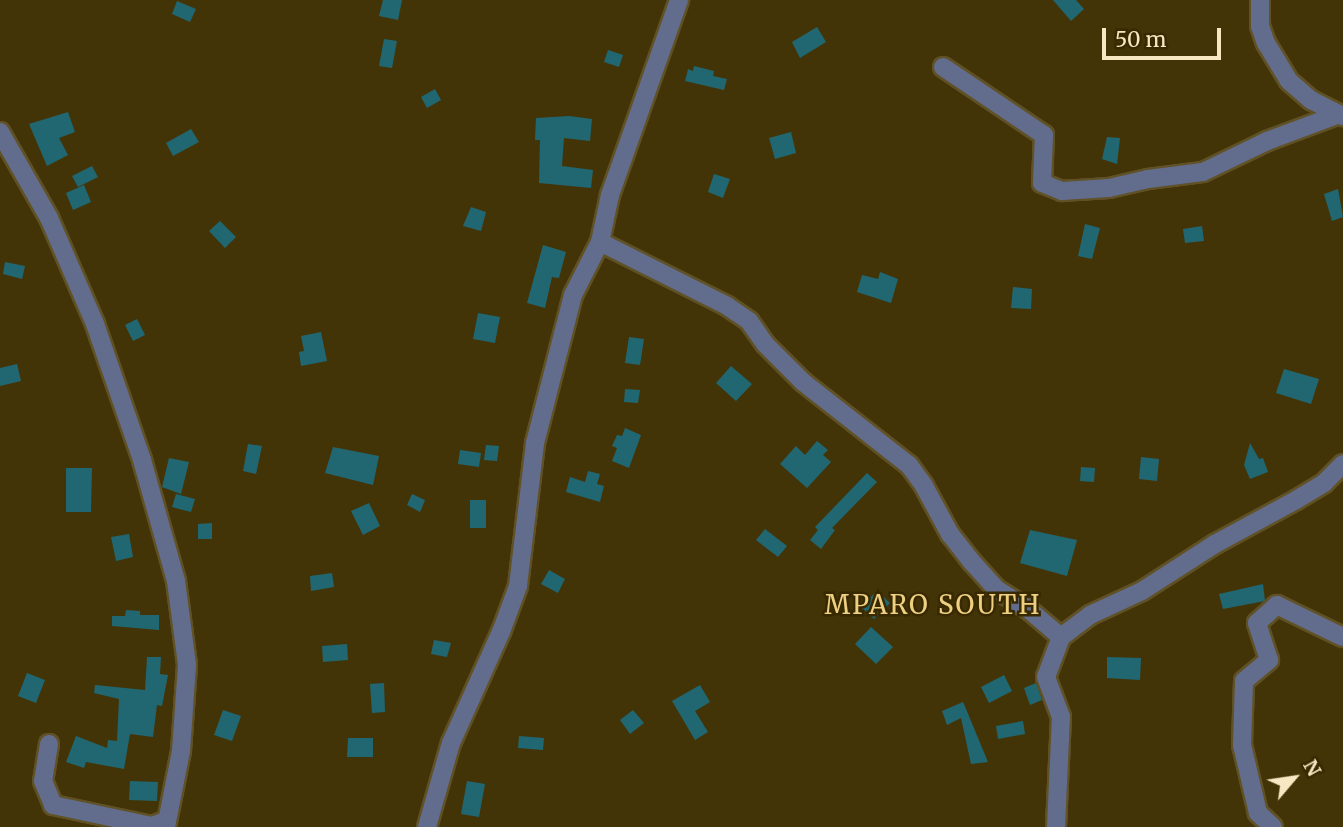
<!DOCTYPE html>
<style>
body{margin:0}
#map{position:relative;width:1343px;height:827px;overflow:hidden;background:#433408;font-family:Merriweather,serif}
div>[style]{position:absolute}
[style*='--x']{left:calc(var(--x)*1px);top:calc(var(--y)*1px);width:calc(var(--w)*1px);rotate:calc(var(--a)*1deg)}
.building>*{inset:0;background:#216771}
.roads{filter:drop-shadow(2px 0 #605126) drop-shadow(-2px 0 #605126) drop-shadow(0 2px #605126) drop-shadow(0 -2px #605126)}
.minor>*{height:18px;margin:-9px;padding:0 9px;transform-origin:9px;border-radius:9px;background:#626d8d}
.tertiary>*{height:18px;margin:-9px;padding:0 9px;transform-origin:9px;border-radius:9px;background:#626d8d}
span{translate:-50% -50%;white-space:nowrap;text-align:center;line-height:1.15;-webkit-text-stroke:5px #382900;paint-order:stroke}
.quarter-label{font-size:26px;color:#eed082;letter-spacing:2px}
.north{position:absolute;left:1259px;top:743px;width:70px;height:70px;-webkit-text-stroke:5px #382900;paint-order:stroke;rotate:61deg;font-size:19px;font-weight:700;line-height:28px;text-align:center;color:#f7e8c3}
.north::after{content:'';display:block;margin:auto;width:24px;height:32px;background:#f7e8c3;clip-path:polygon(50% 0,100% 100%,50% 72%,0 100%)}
.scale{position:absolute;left:1102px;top:28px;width:119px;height:32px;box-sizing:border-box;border:4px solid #f7e8c3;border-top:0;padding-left:9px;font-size:21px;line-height:24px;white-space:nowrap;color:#f7e8c3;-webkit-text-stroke:5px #382900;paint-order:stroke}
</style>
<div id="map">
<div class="building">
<i style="clip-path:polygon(383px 0,402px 0,398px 20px,379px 16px)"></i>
<i style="clip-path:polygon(1053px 0,1076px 0,1084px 9px,1071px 21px)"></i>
<i style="clip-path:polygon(177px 1px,196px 9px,190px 22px,172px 14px)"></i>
<i style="clip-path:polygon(817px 27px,826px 42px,800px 58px,792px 42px)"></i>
<i style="clip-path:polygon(384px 39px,397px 41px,392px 68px,379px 66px)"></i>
<i style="clip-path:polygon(608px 50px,623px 55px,619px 67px,604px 62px)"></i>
<i style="clip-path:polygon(694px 66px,714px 71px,713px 76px,727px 79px,724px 90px,685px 81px,688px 69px,693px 71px)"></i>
<i style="clip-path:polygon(435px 89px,441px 100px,427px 108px,421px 97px)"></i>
<i style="clip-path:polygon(68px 112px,75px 132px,59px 138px,68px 155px,47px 166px,29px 124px)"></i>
<i style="clip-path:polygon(569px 116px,592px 119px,590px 141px,564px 138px,562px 166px,593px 170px,591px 188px,539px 183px,540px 140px,535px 140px,536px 118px)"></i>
<i style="clip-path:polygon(191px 129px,199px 142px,173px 156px,166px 143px)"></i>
<i style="clip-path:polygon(791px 132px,796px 153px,775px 159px,769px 138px)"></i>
<i style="clip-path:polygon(1107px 137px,1120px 138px,1117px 164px,1102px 159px)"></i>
<i style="clip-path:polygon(92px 166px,98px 177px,78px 187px,72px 176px)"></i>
<i style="clip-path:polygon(714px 174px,730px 179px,723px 198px,708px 192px)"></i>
<i style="clip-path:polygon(84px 185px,91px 202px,73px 210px,66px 193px)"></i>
<i style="clip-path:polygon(1338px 189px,1343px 217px,1332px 221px,1324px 194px)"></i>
<i style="clip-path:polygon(471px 207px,486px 212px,481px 231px,463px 226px)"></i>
<i style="clip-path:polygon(220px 221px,236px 237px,225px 248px,209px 231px)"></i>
<i style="clip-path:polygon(1085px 224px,1100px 228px,1092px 259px,1078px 256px)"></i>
<i style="clip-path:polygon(1202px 226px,1204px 241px,1185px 243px,1183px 229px)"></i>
<i style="clip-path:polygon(543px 245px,566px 252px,559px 278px,552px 277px,545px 308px,527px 303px)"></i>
<i style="clip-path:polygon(5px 262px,25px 266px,22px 279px,3px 274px)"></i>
<i style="clip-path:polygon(880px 272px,898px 279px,891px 303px,857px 292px,862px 275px,878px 279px)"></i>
<i style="clip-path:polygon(1013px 287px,1032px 289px,1031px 309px,1011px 308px)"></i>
<i style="clip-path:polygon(478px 313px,500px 317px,495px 343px,473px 339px)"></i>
<i style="clip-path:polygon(137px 319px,145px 335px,133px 341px,125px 325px)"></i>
<i style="clip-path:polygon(321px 332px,327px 361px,301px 366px,299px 352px,304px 351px,301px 336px)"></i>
<i style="clip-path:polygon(629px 337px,644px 339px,640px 365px,625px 363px)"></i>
<i style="clip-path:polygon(17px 364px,21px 381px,0 386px,0 368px)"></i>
<i style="clip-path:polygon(731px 366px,752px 384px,736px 401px,716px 383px)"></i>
<i style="clip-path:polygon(1284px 369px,1319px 379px,1311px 404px,1276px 393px)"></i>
<i style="clip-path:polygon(625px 389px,640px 390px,638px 403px,624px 402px)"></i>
<i style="clip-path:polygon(625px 428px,641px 435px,629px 468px,612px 461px,617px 448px,612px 446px,617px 435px,622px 436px)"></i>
<i style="clip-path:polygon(817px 441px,828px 450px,823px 455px,831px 462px,807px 488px,780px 464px,796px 446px,805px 455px)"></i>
<i style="clip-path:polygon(1250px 443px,1259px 459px,1263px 458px,1268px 472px,1250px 479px,1244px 465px)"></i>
<i style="clip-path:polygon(248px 444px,262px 446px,256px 474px,243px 471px)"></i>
<i style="clip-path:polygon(486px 445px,499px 446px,497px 461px,484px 460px)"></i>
<i style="clip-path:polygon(333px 447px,379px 456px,373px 485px,325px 473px)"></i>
<i style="clip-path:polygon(460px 450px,481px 453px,479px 467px,458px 464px)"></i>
<i style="clip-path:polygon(1141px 457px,1159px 459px,1157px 481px,1139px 479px)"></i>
<i style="clip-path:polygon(169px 458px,189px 462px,181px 494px,162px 487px)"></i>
<i style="clip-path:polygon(1081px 467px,1095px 468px,1094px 482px,1080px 481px)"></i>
<i style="clip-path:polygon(66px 468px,92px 468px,91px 512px,66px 512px)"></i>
<i style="clip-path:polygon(588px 471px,600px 474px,597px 484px,604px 486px,600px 502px,566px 492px,570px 477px,585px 482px)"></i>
<i style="clip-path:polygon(867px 473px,877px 482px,832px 528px,835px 530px,821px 549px,810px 540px,818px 530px,815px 527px)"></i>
<i style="clip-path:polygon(176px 494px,195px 499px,191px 512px,172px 507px)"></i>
<i style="clip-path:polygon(412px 494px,425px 500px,420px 512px,407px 505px)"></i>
<i style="clip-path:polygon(470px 500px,486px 500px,486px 528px,470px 528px)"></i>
<i style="clip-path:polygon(369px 503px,380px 526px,363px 535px,351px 511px)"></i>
<i style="clip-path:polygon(212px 523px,212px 539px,198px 539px,198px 524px)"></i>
<i style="clip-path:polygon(765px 529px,787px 546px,778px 557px,756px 540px)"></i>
<i style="clip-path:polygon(1030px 530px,1077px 540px,1067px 576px,1020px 563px)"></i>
<i style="clip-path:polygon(129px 534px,133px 557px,116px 561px,111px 537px)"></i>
<i style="clip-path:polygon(549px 570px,565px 579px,558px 593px,541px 584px)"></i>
<i style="clip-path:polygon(332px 573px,334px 587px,311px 591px,310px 576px)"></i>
<i style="clip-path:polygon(1263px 584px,1265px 601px,1223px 609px,1219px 594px)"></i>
<i style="clip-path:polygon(877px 591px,890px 603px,874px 619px,861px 607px)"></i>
<i style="clip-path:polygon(126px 610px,140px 611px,140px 615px,159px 615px,159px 630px,112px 626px,112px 616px,125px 616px)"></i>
<i style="clip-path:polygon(871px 627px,893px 647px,876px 664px,855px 644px)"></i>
<i style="clip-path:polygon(434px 640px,451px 643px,447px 657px,431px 654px)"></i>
<i style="clip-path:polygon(347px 644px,348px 660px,323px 662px,322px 646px)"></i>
<i style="clip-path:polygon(147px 657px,161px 657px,160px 674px,168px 675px,162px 706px,157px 705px,153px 737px,130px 734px,124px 769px,86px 762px,84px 768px,66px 762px,76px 736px,107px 748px,108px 740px,117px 741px,119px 699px,94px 693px,95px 685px,145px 690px)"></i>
<i style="clip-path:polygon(1107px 657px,1141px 658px,1140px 680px,1107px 678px)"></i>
<i style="clip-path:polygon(27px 673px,45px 680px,36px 703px,18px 696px)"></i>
<i style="clip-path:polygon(1004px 675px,1012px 691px,989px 703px,981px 687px)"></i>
<i style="clip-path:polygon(384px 683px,385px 712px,372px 713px,370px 684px)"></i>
<i style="clip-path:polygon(1036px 683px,1042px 700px,1030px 705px,1024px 688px)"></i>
<i style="clip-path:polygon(700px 685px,710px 702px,695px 711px,708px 732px,695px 740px,672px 701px)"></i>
<i style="clip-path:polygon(963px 702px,966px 709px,988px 762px,971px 764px,961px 718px,947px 725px,942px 711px)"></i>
<i style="clip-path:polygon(223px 710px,241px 716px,232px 741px,214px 735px)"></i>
<i style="clip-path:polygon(633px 710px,644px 723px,630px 734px,620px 720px)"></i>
<i style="clip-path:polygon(1023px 721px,1025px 734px,998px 739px,996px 726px)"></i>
<i style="clip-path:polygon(519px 736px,544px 738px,543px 750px,518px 748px)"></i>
<i style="clip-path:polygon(348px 738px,373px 738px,373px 757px,347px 757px)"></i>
<i style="clip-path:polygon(130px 781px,158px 782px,157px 801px,129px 800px)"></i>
<i style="clip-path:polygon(467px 781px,485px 784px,479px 817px,461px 814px)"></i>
</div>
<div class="roads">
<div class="minor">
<i style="--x:1260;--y:0;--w:26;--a:90"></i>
<i style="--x:1260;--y:26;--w:18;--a:71"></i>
<i style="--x:1266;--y:43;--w:44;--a:58.8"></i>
<i style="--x:1289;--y:81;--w:29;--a:41"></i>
<i style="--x:1311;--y:100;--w:36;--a:27"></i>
<i style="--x:943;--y:67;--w:122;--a:34"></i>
<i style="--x:1044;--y:135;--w:48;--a:92.4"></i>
<i style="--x:1042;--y:183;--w:22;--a:22"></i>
<i style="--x:1062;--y:191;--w:47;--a:-3.7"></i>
<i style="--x:1109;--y:188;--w:40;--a:-13"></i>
<i style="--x:1148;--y:179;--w:55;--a:-7.3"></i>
<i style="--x:1203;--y:172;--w:71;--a:-25.8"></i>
<i style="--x:1267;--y:141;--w:75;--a:-20.4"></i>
<i style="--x:0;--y:132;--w:99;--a:60.3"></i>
<i style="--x:49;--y:218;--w:116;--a:66.5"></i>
<i style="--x:95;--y:324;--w:144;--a:70.9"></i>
<i style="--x:142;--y:460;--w:126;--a:74.3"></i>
<i style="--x:176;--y:581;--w:85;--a:82.5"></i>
<i style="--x:187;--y:665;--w:86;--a:94"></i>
<i style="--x:181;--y:751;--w:77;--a:101.2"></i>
<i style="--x:600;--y:242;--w:142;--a:26.7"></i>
<i style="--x:727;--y:306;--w:27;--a:34"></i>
<i style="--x:749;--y:321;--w:28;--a:55"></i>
<i style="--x:765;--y:344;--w:54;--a:45"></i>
<i style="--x:803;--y:382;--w:135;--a:38.1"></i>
<i style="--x:909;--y:465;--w:26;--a:54"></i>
<i style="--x:924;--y:486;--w:55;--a:61.6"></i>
<i style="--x:950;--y:534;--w:36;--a:52"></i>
<i style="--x:972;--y:562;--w:36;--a:48"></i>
<i style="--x:996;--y:589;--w:38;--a:32"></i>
<i style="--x:1028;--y:609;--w:43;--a:40.3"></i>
<i style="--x:1061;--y:637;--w:36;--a:-37"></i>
<i style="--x:1090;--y:615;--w:57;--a:-24.8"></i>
<i style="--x:1142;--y:591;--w:87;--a:-32.8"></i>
<i style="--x:1215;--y:544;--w:92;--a:-28.5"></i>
<i style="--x:1296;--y:500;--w:33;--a:-31"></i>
<i style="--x:1324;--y:483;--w:27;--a:-45"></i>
<i style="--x:49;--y:744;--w:37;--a:99"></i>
<i style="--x:43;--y:781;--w:26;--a:67"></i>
<i style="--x:53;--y:805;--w:101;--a:12"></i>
<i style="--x:152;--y:826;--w:15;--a:-20"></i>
<i style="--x:1056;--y:827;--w:110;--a:-87.4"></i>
<i style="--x:1061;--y:717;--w:43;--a:-110.6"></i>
<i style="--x:1046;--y:677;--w:43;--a:-69.4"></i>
<i style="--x:1273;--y:827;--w:21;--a:-137"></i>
<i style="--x:1258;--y:813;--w:70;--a:-103.2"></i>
<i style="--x:1242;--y:745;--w:64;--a:-88.2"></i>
<i style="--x:1244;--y:681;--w:33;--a:-40"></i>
<i style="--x:1269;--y:660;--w:39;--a:-108"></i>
<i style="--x:1257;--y:623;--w:27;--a:-42"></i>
<i style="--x:1277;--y:605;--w:73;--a:25.9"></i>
</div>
<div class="tertiary">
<i style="--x:427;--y:827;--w:87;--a:-74.1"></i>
<i style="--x:451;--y:743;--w:122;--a:-65.8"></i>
<i style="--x:501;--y:632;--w:49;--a:-69.7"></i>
<i style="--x:518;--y:586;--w:144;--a:-83.2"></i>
<i style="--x:535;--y:443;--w:153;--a:-75.6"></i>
<i style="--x:573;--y:295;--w:59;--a:-63"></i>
<i style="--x:600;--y:242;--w:48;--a:-78"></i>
<i style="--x:610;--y:195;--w:207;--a:-70.5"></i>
</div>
</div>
<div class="quarter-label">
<span style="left:933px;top:605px">MPARO SOUTH</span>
</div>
<div class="north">N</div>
<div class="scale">50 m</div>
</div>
